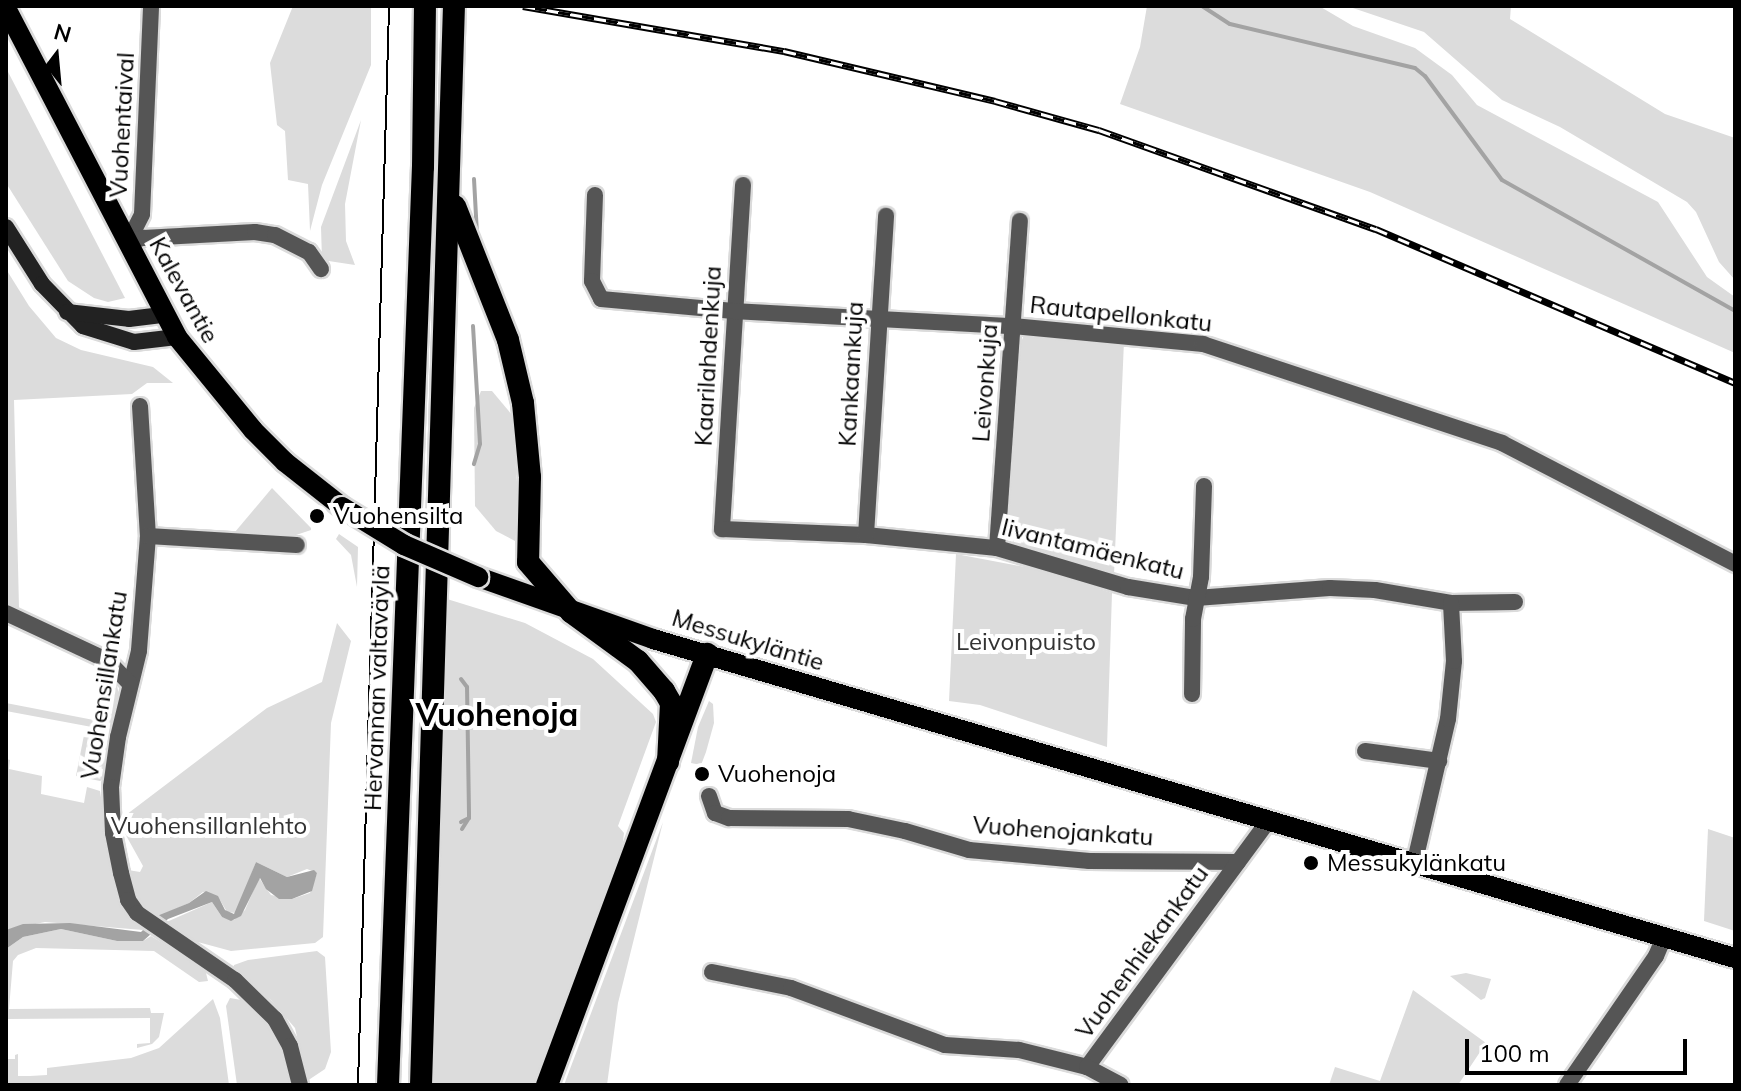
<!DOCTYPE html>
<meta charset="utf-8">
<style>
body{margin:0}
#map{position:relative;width:1741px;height:1091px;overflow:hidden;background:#fff;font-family:Mulish,sans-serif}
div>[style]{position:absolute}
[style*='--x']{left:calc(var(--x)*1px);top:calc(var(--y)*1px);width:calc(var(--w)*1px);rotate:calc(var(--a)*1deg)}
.green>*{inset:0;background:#dcdcdc}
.water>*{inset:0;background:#a3a3a3}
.stream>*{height:4px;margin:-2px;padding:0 2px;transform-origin:2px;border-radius:2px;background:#a3a3a3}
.roads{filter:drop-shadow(2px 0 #dbdbdb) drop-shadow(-2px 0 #dbdbdb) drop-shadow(0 2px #dbdbdb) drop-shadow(0 -2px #dbdbdb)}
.minor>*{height:16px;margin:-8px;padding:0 8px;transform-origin:8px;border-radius:8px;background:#555}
.secondary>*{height:16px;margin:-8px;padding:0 8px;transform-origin:8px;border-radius:8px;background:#222}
.primary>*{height:20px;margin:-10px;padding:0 10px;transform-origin:10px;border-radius:10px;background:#000}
.trunk>*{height:22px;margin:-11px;padding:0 11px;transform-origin:11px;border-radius:11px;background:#000}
.tram>*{height:2px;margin:-1px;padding:0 1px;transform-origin:1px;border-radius:1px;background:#000}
.rail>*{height:7px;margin-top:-3.5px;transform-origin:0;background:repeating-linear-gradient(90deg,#fff 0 12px,#000 0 24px);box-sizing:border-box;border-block:2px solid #000}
.bridges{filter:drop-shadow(2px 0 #dbdbdb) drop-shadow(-2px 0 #dbdbdb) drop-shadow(0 2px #dbdbdb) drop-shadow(0 -2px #dbdbdb)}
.primary-bridge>*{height:20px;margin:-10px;padding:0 10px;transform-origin:10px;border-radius:10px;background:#000}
.dots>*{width:22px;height:22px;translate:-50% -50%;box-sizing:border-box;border:4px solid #fff;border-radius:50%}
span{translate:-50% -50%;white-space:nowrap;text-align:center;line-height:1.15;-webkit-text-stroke:8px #fff;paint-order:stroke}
.street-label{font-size:24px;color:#000}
.poi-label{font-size:24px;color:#000}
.left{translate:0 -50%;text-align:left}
.park-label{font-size:24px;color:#333}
.district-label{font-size:32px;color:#000;font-weight:700}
.frame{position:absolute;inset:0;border:8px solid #000;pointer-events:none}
.north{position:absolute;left:16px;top:16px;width:80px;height:80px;-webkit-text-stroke:6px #fff;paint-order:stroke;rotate:16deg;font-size:22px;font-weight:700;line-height:32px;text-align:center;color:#000}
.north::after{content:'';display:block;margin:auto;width:28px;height:36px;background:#000;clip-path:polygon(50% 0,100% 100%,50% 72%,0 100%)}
.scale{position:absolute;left:1465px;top:1039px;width:222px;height:36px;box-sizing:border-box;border:4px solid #000;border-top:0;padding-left:10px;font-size:24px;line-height:28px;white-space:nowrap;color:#000;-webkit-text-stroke:6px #fff;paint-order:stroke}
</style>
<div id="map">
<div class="green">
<i style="clip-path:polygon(293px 6px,371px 6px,371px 65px,322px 185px,310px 231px,308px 184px,288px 180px,285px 131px,277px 125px,270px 63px)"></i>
<i style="clip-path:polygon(1147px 6px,1319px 6px,1353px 26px,1415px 48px,1452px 75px,1477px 105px,1658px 202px,1707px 277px,1735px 297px,1735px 353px,1370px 192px,1120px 104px,1140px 47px)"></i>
<i style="clip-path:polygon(1347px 6px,1511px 6px,1510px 19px,1665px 114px,1735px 138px,1735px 280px,1719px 262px,1696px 212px,1687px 202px,1560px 127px,1502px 100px,1424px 32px)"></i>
<i style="clip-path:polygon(6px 68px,125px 298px,108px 302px,94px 298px,68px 281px,6px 183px)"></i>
<i style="clip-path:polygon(361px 120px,345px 204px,346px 241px,355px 265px,322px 260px,321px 227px)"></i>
<i style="clip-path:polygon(6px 269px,29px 306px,56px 338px,81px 350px,153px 367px,173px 383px,147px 383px,132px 394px,14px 400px,19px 608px,6px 604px)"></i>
<i style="clip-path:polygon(1024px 335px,1124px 341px,1114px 575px,1015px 544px,1006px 536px,1019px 347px)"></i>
<i style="clip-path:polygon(481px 391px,492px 391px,512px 415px,519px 510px,515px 541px,496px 531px,475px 506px,474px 408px)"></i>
<i style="clip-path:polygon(272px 488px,311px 528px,311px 530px,296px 535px,235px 532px)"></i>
<i style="clip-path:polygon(339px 534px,358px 547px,357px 587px,351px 555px,336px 539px)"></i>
<i style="clip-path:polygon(956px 554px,1036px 569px,1112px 593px,1107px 747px,980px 705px,949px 701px)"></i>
<i style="clip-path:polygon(447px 599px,525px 623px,593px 659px,653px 714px,656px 722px,618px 826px,624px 833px,621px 858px,535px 1085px,432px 1085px)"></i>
<i style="clip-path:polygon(337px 623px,351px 641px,331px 723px,323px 937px,315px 943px,231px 951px,183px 938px,162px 924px,212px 902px,222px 917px,234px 920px,245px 910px,259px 878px,271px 895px,292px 899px,310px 893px,317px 873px,307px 869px,287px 877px,256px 862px,236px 913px,227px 912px,220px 900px,203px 892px,189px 903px,155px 918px,144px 908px,133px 887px,128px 870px,140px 872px,143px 866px,118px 821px,267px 708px,322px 682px)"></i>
<i style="clip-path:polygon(115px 674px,119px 696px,116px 716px,108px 730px,6px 711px,6px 703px,104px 722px)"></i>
<i style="clip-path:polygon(709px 701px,713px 704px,714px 723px,706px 752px,701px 765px,691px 763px,698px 727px)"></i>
<i style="clip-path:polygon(84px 735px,99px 738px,107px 745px,103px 779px,100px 781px,76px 776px)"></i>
<i style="clip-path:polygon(6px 759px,10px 760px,9px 769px,42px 776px,41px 794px,84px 803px,87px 787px,100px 791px,113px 876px,131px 917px,143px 930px,45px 922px,6px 930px)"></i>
<i style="clip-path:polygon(663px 822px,618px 1003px,607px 1085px,564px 1085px)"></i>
<i style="clip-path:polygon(1708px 829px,1735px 838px,1735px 931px,1704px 921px)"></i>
<i style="clip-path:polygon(61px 929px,117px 941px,143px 941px,151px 936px,205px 969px,208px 981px,199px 982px,154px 951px,36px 948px,18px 955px,13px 961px,9px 1009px,150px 1008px,151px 1013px,164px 1013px,159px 1037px,152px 1044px,137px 1048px,137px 1044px,150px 1043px,150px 1018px,6px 1019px,6px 949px,23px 937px)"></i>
<i style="clip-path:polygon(317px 951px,325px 957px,331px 1052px,325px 1069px,307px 1081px,295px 1028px,271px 1000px,233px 970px,234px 965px,248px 960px)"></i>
<i style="clip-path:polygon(1466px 973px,1491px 979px,1485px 998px,1481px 1000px,1450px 976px)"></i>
<i style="clip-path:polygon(1413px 990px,1486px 1043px,1458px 1085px,1329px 1085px,1335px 1067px,1380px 1081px)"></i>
<i style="clip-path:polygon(230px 998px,247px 1001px,274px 1032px,285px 1050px,294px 1085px,237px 1085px,226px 1006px)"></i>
<i style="clip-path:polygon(213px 999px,220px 1018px,229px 1085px,6px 1085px,6px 1059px,15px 1059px,15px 1055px,18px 1054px,18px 1076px,30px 1076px,47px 1075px,47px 1068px,131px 1058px,159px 1048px)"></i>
</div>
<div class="water">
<i style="clip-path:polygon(256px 862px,287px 877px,314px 870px,317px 873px,312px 891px,292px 899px,279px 899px,266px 889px,260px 878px,241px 916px,231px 921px,222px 917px,212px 902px,168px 919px,143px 941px,117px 941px,61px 929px,23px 937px,6px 949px,6px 930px,23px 924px,70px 923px,141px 932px,157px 916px,189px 903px,206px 891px,218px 896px,225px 910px,234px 914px)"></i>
</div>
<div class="stream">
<i style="--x:1202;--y:6;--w:33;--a:33"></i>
<i style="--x:1230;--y:24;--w:190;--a:13.4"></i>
<i style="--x:1415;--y:68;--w:13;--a:39"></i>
<i style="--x:1425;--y:76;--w:129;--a:53.5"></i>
<i style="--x:1502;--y:180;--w:267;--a:29.3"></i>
<i style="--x:474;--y:179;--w:55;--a:86.9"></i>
<i style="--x:473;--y:326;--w:118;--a:86.6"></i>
<i style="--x:480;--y:444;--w:21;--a:107"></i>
<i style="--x:461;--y:822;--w:9;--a:-27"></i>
<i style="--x:469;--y:818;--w:5;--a:-90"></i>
<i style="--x:469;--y:813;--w:126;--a:-90.9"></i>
<i style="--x:467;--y:687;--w:10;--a:-127"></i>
<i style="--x:462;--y:829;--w:13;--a:-58"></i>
</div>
<div class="roads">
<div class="minor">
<i style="--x:743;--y:185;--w:345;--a:93.5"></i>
<i style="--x:722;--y:529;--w:144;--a:2.4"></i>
<i style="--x:866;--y:535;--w:132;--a:5.7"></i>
<i style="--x:997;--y:548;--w:137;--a:16.6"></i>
<i style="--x:1128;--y:587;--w:69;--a:9.2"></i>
<i style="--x:1196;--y:598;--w:134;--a:-4.3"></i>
<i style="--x:1330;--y:588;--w:45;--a:2.5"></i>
<i style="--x:1375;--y:590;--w:77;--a:9.7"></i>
<i style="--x:1451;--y:603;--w:64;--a:-0.9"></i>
<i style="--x:595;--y:195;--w:86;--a:92"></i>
<i style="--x:592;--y:281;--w:20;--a:63"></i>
<i style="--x:601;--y:299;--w:133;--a:5.2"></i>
<i style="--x:733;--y:311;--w:280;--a:3.1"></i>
<i style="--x:1013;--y:326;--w:191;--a:5.4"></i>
<i style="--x:1203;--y:344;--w:315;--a:18.3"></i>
<i style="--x:1502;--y:443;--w:263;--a:27.4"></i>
<i style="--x:128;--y:242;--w:31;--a:-63"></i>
<i style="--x:142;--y:214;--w:208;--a:-87.5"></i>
<i style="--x:128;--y:242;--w:16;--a:-15"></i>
<i style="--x:143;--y:238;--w:112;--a:-3.1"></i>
<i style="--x:255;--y:232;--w:20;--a:9"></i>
<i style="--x:275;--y:235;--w:38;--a:27"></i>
<i style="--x:309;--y:252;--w:21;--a:55"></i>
<i style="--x:140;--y:406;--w:130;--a:86.5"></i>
<i style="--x:148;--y:536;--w:115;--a:94.5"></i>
<i style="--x:139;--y:651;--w:89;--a:103.7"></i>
<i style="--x:118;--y:737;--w:50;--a:98"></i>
<i style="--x:111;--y:787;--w:46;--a:87.5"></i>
<i style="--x:113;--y:833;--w:41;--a:78.7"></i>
<i style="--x:121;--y:873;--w:28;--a:75"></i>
<i style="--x:128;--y:900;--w:16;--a:55"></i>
<i style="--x:137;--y:913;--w:119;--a:34.4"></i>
<i style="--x:235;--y:980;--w:56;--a:44.3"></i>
<i style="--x:275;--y:1019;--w:31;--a:61"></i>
<i style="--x:290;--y:1046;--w:40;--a:75.6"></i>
<i style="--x:866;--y:535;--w:320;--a:-86.4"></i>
<i style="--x:148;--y:536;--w:149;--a:3.5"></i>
<i style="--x:997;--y:548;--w:328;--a:-86"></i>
<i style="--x:6;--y:613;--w:111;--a:25"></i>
<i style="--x:107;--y:660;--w:33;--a:46"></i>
<i style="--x:1192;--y:694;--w:75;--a:-89.2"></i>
<i style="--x:1193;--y:619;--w:43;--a:-79.2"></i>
<i style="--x:1201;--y:577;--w:91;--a:-88.1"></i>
<i style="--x:1365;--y:751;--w:75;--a:7.7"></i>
<i style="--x:709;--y:796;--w:18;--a:71"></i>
<i style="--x:715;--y:813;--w:15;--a:20"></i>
<i style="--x:729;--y:818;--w:119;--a:0.5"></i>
<i style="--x:848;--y:819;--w:58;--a:11.9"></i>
<i style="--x:905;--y:831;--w:67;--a:16.5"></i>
<i style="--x:969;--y:850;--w:121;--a:5.2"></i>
<i style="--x:1089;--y:861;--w:149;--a:0.4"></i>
<i style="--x:1414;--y:865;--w:150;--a:-76.9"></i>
<i style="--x:1448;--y:719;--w:58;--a:-84.1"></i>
<i style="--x:1454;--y:661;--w:58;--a:-93"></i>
<i style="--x:712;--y:972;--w:81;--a:11.4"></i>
<i style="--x:791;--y:988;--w:164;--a:20.3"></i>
<i style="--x:945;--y:1045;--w:74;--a:3.9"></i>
<i style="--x:1019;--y:1050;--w:70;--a:14"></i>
<i style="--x:1087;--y:1067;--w:303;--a:-53.6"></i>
<i style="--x:1087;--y:1067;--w:38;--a:28"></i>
<i style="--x:1567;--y:1085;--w:157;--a:-55.4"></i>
<i style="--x:1656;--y:956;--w:21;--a:-67"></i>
</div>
<div class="secondary">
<i style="--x:6;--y:227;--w:67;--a:57.7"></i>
<i style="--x:42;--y:284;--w:59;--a:45.7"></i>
<i style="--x:83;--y:326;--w:53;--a:17.4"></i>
<i style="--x:134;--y:342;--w:43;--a:-6.6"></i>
<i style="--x:67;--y:312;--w:62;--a:6.4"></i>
<i style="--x:129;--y:319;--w:35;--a:-7"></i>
</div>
<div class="primary">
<i style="--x:6;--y:8;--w:371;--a:62.5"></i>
<i style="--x:177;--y:337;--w:120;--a:50.7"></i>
<i style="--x:253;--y:430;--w:45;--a:45"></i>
<i style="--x:285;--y:462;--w:73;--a:38.3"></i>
<i style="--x:478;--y:577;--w:186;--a:19.5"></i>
<i style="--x:653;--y:639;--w:1128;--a:16.43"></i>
</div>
<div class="trunk">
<i style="--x:455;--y:206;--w:144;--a:68.4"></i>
<i style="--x:508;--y:340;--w:65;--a:76.6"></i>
<i style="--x:523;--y:403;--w:74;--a:84.6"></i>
<i style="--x:530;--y:477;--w:85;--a:91.3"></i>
<i style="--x:528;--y:562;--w:66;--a:49.3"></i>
<i style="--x:571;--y:612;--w:83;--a:36.2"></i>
<i style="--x:638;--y:661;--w:40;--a:49"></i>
<i style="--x:664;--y:691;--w:14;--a:60"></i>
<i style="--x:671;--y:703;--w:59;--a:92.9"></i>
<i style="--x:388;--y:1085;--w:919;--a:-87.82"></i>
<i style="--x:423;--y:167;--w:161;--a:-89.3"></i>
<i style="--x:421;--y:1085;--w:1080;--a:-88.25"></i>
<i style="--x:547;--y:1085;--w:460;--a:-69.6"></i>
</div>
</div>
<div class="tram">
<i style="--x:358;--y:1085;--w:1079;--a:-88.35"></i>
</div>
<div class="rail">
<i style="--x:523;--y:6;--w:265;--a:9.8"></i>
<i style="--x:784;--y:51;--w:217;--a:13.3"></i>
<i style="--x:995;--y:101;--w:108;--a:15.6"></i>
<i style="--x:1099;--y:130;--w:294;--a:19.7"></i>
<i style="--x:1376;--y:229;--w:391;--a:23.2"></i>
</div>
<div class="bridges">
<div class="primary-bridge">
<i style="--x:342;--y:507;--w:73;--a:31.5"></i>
<i style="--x:404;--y:545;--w:81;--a:23.4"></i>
</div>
</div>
<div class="dots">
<i style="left:317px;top:516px;background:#000"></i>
<i style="left:702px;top:774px;background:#000"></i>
<i style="left:1311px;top:863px;background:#000"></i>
</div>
<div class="street-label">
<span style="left:122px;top:125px;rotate:-87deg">Vuohentaival</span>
<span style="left:184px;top:290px;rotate:61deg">Kalevantie</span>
<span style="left:1121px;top:314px;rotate:6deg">Rautapellonkatu</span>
<span style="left:708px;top:356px;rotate:-87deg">Kaarilahdenkuja</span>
<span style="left:851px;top:374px;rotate:-87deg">Kankaankuja</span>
<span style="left:985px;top:383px;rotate:-86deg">Leivonkuja</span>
<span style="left:1093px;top:549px;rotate:14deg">Iivantamäenkatu</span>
<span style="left:748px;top:640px;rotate:17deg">Messukyläntie</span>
<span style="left:104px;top:685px;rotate:-81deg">Vuohensillankatu</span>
<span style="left:377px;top:688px;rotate:-88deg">Hervannan valtaväylä</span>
<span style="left:1063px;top:831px;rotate:4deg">Vuohenojankatu</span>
<span style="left:1142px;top:952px;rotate:-54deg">Vuohenhiekankatu</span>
</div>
<div class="poi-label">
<span class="left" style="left:333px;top:516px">Vuohensilta</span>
<span class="left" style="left:718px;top:774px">Vuohenoja</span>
<span class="left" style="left:1327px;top:863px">Messukylänkatu</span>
</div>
<div class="park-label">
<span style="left:1026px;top:642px">Leivonpuisto</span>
<span style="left:209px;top:826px">Vuohensillanlehto</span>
</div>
<div class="district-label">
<span style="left:497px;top:714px">Vuohenoja</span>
</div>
<div class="frame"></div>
<div class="north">N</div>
<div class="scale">100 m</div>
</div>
